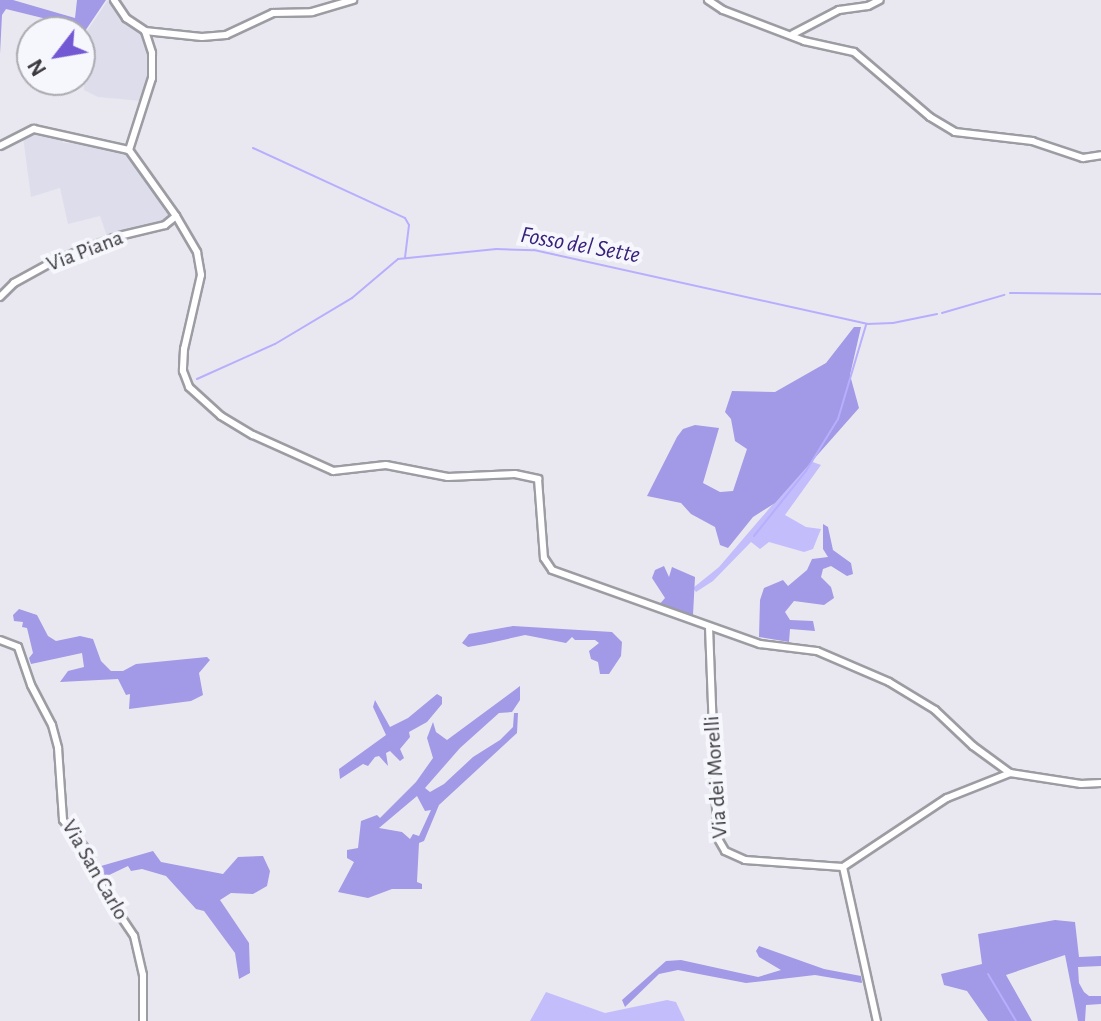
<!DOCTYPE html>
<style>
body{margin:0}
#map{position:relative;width:1101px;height:1021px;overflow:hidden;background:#e9e8f0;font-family:"Alegreya Sans",sans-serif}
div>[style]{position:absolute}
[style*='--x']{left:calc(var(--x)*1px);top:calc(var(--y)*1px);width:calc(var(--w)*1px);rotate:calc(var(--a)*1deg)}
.built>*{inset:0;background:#deddec}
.green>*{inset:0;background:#c3bdfb}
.forest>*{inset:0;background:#a299e7}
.stream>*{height:2px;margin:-1px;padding:0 1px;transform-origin:1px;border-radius:1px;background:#b7aefe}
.roads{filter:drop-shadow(2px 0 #9c9ca3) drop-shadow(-2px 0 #9c9ca3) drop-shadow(0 2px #9c9ca3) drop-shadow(0 -2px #9c9ca3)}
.street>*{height:6px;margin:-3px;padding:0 3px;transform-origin:3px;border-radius:3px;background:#fff}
span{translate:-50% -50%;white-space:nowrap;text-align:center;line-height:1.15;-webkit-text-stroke:8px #f6f6fd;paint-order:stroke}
.street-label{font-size:22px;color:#3b3b3e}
.water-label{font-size:24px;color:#39217b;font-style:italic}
.north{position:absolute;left:16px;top:16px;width:80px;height:80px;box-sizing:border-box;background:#f6f6fd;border:2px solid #ababb1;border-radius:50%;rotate:239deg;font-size:22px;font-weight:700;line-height:32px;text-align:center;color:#3b3b3e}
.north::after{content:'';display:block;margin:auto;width:28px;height:36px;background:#7259d3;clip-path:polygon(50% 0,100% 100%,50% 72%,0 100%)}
</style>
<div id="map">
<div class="built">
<i style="clip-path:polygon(108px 0,139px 29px,150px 51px,151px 66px,141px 101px,98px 97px,84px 90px,83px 37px)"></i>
<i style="clip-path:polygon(40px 132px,62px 140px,63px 143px,99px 144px,128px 154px,170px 216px,165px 221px,108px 239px,100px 216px,68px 224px,60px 188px,31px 197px,23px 137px)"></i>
</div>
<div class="green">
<i style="clip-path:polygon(810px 461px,821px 465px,785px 515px,806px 527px,821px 529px,813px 549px,804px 552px,769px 542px,760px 549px,751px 542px,713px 581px,696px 592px,693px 588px,719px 567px)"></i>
<i style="clip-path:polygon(546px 992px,605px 1013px,667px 1000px,676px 1002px,685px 1021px,530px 1021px)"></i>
</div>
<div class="forest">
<i style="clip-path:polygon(0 0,13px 0,75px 18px,77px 0,106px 0,81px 37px,80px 53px,80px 32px,72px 32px,71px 25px,6px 9px,2px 15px,0 54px)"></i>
<i style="clip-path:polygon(854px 327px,861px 327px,850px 375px,859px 408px,775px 503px,753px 517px,728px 548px,720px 545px,715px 527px,691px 514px,681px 503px,647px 496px,677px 437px,683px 429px,695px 425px,719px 428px,703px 483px,720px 492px,733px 491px,747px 449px,735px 441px,731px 419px,725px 412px,732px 391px,775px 392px,826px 363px)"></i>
<i style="clip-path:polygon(823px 524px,828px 527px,833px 550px,851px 563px,853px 574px,847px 576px,831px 566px,823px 569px,821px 577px,831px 587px,834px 598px,824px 605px,794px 601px,785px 612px,790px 620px,813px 621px,815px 631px,790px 629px,789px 642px,759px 637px,760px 600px,764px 588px,783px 580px,788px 586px,807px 570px,812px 559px,828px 557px,823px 549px)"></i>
<i style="clip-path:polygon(664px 566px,669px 577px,672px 567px,695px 577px,693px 615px,658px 606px,665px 598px,652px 578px,655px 570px)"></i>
<i style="clip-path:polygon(19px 609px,37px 615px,48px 636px,56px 641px,80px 636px,93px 639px,101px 661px,111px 671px,123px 671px,136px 664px,207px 657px,210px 660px,199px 673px,203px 695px,191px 701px,129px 709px,130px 694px,126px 695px,118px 679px,60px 682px,68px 671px,84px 667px,82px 653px,31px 664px,29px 658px,33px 653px,27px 628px,22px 627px,23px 622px,14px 621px,13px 615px)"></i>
<i style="clip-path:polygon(513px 626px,612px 632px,622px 642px,621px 656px,609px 674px,600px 674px,598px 662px,591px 659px,589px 651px,599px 643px,595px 640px,575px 640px,572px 637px,566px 643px,525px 635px,485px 644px,468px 647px,462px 643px,469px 634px)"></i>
<i style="clip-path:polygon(evenodd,520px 686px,520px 700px,512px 712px,499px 713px,460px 748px,425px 788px,430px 792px,444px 784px,473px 757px,500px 740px,513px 727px,514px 713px,518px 713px,517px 733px,439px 805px,424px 841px,419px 843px,417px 882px,422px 884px,422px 889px,392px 889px,368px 898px,338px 892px,354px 862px,347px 858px,347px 850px,358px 848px,361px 821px,377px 815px,380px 818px,416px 782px,433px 758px,427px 738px,433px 722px,436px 732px,447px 740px,520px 686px,417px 796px,425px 811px,431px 810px,419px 836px,413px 834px,410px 839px,402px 832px,379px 828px,417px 796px)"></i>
<i style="clip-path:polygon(437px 694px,442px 697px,442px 704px,427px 722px,409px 732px,410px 737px,400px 749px,404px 758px,400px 761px,390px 751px,386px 753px,388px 766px,379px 756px,375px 757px,368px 766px,363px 764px,340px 779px,339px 769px,386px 735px,373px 707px,375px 700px,390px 727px,408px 718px)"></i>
<i style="clip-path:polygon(153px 851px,161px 862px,223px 874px,238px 857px,263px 856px,270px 871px,267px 886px,253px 894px,231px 893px,220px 900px,249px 943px,250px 973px,239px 979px,235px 953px,204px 911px,196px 909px,166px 876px,142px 869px,131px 871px,128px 866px,105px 877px,101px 866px)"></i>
<i style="clip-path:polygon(1055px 920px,1075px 922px,1079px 957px,1101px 956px,1101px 966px,1078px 967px,1079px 983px,1084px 992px,1089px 996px,1101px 996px,1101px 1004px,1086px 1005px,1085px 1021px,1078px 1021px,1065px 955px,1006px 975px,1032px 1021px,988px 1021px,967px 991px,944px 985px,941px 974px,982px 964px,978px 934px)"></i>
<i style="clip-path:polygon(759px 946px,824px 969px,861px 976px,862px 983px,815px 975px,746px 983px,678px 970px,659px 974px,625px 1007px,622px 1000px,666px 961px,681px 960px,758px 977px,781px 970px,759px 957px,756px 951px)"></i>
</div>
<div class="stream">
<i style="--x:253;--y:148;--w:167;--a:24.7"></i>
<i style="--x:405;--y:218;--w:8;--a:60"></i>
<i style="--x:409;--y:225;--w:33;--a:97"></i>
<i style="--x:1010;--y:293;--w:91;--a:0.6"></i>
<i style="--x:942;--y:313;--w:65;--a:-16.2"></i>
<i style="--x:197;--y:379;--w:85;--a:-24.2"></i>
<i style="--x:275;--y:344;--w:90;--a:-30.9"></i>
<i style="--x:352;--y:298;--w:60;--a:-40.3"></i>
<i style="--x:398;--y:259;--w:99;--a:-5.8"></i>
<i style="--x:496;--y:249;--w:38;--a:2"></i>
<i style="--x:534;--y:250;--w:341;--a:12.5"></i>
<i style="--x:867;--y:324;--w:26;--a:-2"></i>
<i style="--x:893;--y:323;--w:45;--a:-11.6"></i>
<i style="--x:754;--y:536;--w:83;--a:-51.3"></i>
<i style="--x:806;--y:471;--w:61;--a:-58.4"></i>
<i style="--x:838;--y:419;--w:98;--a:-73.4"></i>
<i style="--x:988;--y:974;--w:55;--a:59.2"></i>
</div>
<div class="roads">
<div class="street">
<i style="--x:114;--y:0;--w:22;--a:56"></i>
<i style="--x:126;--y:18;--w:23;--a:34"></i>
<i style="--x:145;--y:31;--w:57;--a:6"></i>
<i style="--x:202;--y:37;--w:24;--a:-5"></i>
<i style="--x:226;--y:35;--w:52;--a:-25.1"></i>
<i style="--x:273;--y:13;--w:39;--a:-1"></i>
<i style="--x:312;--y:12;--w:43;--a:-16.3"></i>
<i style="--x:708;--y:0;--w:18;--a:34"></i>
<i style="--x:723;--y:10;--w:87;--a:20.9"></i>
<i style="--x:804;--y:41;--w:51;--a:12.4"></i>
<i style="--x:854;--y:52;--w:100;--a:40.5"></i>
<i style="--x:930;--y:117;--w:29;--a:31"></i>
<i style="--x:955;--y:132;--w:78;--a:6.7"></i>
<i style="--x:1032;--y:141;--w:54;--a:18.4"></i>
<i style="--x:1083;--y:158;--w:18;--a:-9"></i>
<i style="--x:145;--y:31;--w:23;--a:72"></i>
<i style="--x:152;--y:53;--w:25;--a:90"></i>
<i style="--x:152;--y:78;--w:76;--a:107.7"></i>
<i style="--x:129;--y:150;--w:81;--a:54.5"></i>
<i style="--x:176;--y:216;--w:42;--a:59.7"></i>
<i style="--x:197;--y:252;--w:23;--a:80"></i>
<i style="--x:201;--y:275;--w:76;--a:102.9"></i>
<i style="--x:184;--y:349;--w:22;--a:93"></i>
<i style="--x:183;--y:371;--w:17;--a:69"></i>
<i style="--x:189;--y:387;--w:43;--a:42.2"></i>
<i style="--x:221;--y:416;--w:37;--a:31"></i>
<i style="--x:253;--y:435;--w:88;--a:24.2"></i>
<i style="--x:333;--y:471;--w:53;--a:-6.5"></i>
<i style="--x:386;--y:465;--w:63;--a:11"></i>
<i style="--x:448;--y:477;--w:67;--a:-2.6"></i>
<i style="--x:515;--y:474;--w:24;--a:12"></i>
<i style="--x:538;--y:479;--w:79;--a:85.7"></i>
<i style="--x:544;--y:558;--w:14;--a:56"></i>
<i style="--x:552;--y:570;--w:221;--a:19.6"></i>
<i style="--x:760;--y:644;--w:57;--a:7"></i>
<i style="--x:817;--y:651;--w:78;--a:23.3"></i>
<i style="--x:889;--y:682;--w:54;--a:31.3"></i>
<i style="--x:935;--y:710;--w:52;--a:43.5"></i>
<i style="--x:973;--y:746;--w:46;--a:36.1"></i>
<i style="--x:1010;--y:773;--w:72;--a:8.8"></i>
<i style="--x:1081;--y:784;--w:20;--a:-3"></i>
<i style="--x:793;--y:34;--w:52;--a:-27.6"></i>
<i style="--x:839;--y:10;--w:29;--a:-8"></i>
<i style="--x:868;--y:6;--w:13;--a:-27"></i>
<i style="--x:0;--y:146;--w:38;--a:-27"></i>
<i style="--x:34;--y:129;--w:97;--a:12.5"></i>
<i style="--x:0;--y:297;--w:20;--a:-45"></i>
<i style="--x:14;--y:283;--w:48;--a:-28.7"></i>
<i style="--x:56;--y:260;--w:67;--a:-20.9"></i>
<i style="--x:119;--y:236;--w:47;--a:-13.4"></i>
<i style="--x:165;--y:225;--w:14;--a:-39"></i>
<i style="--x:709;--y:627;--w:210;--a:87.8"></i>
<i style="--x:717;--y:837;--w:16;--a:60"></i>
<i style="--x:725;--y:851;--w:22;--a:24"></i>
<i style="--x:745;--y:860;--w:98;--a:4.1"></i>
<i style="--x:843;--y:867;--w:125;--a:-33.6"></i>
<i style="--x:947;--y:798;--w:68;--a:-21.6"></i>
<i style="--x:0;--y:640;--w:19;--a:21"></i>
<i style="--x:18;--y:647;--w:40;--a:71.1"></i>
<i style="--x:31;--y:685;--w:45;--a:62.3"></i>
<i style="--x:52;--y:725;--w:24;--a:75"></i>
<i style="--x:58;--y:748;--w:72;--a:86"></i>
<i style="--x:63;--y:820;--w:41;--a:52"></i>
<i style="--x:88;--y:852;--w:44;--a:67.5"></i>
<i style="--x:105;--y:893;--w:52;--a:56"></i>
<i style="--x:134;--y:936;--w:40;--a:77"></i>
<i style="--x:143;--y:975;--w:46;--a:90"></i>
<i style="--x:843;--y:867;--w:158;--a:77.6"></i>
</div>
</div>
<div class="street-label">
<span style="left:85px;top:251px;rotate:-21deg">Via Piana</span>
<span style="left:716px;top:777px;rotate:-94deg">Via dei Morelli</span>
<span style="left:95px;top:870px;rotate:60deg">Via San Carlo</span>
</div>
<div class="water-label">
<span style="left:580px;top:246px;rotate:10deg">Fosso del Sette</span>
</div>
<div class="north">N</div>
</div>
